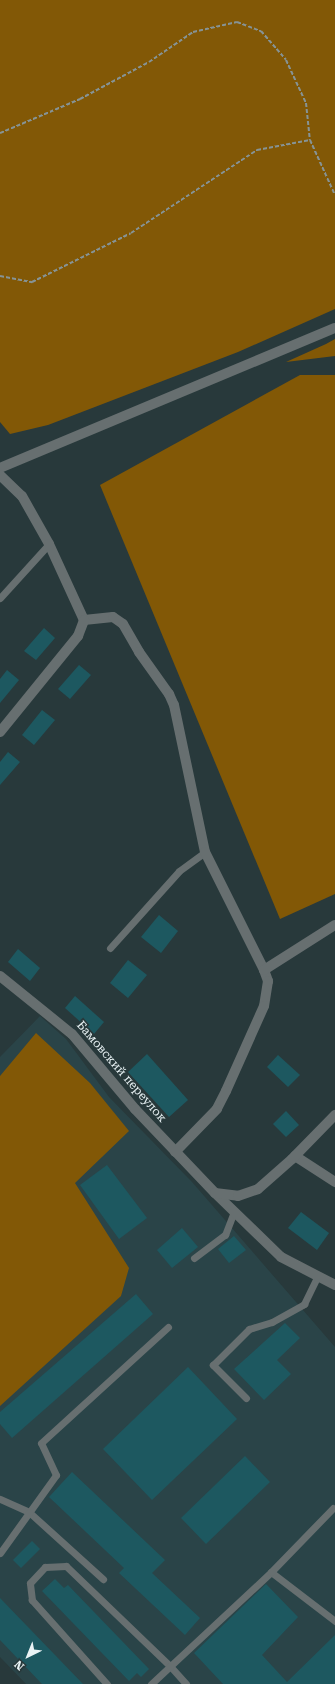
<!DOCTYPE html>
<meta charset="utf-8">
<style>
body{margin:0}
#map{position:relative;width:335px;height:1684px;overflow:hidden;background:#28393b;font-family:"Roboto Serif",serif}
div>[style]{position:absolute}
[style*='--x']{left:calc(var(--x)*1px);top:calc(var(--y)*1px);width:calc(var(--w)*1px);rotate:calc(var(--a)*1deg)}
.built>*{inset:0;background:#2a4448}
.forest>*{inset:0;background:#825806}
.building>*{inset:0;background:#1d5860}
.path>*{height:2px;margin-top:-1px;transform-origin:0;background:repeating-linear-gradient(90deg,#869395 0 4px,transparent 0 6px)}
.lane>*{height:7px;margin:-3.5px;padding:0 3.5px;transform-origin:3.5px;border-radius:3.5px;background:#676f70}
.street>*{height:10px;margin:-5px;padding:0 5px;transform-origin:5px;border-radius:5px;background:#676f70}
span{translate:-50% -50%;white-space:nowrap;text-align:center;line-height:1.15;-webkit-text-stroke:3.5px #28393b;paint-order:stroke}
.street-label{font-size:12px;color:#e9f3f5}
.north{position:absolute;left:8px;top:1636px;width:40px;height:40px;-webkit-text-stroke:3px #28393b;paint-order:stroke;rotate:223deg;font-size:11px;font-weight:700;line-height:16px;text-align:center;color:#e9f3f5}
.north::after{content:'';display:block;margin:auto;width:14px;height:18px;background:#e9f3f5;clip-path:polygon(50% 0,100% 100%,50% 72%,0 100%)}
</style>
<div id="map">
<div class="built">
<i style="clip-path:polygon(40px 1016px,66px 1039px,109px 1097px,192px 1182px,335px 1347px,335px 1684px,26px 1684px,0 1657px,0 1057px)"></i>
</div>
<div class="forest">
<i style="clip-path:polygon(0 0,335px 0,335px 309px,238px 352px,48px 425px,10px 434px,0 422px)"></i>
<i style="clip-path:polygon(335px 339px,335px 356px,286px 362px,326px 344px)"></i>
<i style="clip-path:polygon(300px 375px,335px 375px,335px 894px,280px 919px,100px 485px)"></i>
<i style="clip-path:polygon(36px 1033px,90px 1083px,129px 1131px,75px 1183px,129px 1268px,121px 1296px,0 1406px,0 1076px)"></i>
</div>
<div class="building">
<i style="clip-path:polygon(44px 628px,55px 638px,36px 660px,24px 651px)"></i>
<i style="clip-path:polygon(79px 665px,91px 675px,70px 699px,58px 689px)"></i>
<i style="clip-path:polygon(7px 670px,19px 680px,0 703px,0 679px)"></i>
<i style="clip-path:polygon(42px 710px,55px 720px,34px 745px,22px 735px)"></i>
<i style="clip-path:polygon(8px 752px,20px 762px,0 785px,0 762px)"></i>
<i style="clip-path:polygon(159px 915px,178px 931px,161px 953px,141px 937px)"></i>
<i style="clip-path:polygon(18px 949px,40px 968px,30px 981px,8px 962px)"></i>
<i style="clip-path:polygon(128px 960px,147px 975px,128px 998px,110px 983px)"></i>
<i style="clip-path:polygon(75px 996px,104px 1022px,94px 1034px,65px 1008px)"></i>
<i style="clip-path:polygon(147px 1054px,188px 1100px,169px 1117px,128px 1072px)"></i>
<i style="clip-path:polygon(278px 1055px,300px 1075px,288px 1087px,267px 1067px)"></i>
<i style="clip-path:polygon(286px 1111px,299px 1125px,286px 1137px,273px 1124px)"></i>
<i style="clip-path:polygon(107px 1165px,147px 1218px,119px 1239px,80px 1185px)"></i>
<i style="clip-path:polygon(301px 1212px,329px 1233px,317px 1250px,288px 1228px)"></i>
<i style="clip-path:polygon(182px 1228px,198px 1247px,172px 1268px,157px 1250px)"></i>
<i style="clip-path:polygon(234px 1236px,246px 1250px,229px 1263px,218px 1249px)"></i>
<i style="clip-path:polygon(136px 1294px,153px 1314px,12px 1438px,0 1424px,0 1412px)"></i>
<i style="clip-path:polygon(285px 1323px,300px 1338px,277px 1360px,291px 1374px,264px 1400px,234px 1369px)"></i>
<i style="clip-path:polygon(188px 1367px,237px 1419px,152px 1500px,103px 1449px)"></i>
<i style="clip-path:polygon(245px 1456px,270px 1482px,206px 1544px,181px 1518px)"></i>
<i style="clip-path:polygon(72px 1472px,165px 1560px,152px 1573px,200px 1618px,185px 1635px,119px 1573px,124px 1568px,49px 1497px)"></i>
<i style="clip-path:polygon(32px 1541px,40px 1549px,21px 1568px,13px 1560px)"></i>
<i style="clip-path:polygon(55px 1579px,64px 1588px,68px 1585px,149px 1669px,141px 1677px,137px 1673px,129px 1681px,42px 1591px)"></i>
<i style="clip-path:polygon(266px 1584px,298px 1617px,262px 1655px,287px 1682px,335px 1635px,335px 1684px,223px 1684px,194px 1653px)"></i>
<i style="clip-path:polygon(0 1598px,83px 1684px,42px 1684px,0 1640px)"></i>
</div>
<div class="path">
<i style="--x:0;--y:133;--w:87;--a:-23"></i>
<i style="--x:80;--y:99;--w:78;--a:-28.2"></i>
<i style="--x:149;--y:62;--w:53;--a:-34.3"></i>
<i style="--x:193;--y:32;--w:45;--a:-12.8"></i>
<i style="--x:237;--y:22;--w:26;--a:21"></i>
<i style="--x:261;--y:31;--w:38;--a:49"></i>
<i style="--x:286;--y:60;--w:47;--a:65.1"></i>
<i style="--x:306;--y:103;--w:37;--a:84"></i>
<i style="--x:0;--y:276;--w:33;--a:11"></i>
<i style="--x:32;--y:282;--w:110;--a:-26.3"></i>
<i style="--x:131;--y:233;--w:151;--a:-33.4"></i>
<i style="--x:257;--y:150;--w:54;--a:-10.7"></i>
<i style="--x:310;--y:140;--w:60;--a:65.6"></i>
</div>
<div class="lane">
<i style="--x:0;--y:598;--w:73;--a:-47.8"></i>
<i style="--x:110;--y:948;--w:103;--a:-48.1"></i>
<i style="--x:179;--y:871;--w:32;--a:-36"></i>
<i style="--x:194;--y:1258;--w:39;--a:-37"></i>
<i style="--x:225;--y:1235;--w:26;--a:-69"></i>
<i style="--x:246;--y:1398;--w:47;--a:-135"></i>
<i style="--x:213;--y:1365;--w:51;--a:-45"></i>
<i style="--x:249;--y:1329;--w:24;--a:-17"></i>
<i style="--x:272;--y:1322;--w:37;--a:-29"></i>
<i style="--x:304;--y:1304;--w:30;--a:-64"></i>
<i style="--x:0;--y:1499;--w:32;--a:24"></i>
<i style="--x:29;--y:1512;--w:100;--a:42.2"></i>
<i style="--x:0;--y:1553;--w:96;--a:-54.3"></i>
<i style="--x:56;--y:1475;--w:35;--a:-115"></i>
<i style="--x:41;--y:1443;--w:172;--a:-42.4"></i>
<i style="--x:271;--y:1572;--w:81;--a:37.4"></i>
<i style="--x:107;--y:1684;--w:113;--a:-131.8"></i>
<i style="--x:32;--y:1600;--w:17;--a:-97"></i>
<i style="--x:30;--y:1583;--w:22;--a:-47"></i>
<i style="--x:45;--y:1567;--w:21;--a:-3"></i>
<i style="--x:66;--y:1566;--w:144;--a:43.9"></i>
<i style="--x:170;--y:1666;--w:24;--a:48"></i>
<i style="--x:151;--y:1684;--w:164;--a:-43"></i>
<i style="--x:271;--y:1572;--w:89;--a:-45.9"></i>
</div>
<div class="street">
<i style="--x:0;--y:468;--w:363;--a:-22.7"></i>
<i style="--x:0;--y:475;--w:30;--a:44"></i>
<i style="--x:22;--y:496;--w:55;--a:60.6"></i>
<i style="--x:49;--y:544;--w:84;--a:65.3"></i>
<i style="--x:84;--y:620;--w:29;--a:-6"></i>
<i style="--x:113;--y:617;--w:12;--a:35"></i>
<i style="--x:123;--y:624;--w:32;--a:60"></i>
<i style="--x:139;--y:652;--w:52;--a:54.5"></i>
<i style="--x:169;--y:694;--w:12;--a:66"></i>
<i style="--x:174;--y:705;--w:150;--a:78.1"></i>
<i style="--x:205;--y:852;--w:132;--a:63.4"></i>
<i style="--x:264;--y:970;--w:12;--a:70"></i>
<i style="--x:268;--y:981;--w:25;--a:99"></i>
<i style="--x:264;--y:1006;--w:93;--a:114.1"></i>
<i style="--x:226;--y:1091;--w:20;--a:117"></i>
<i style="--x:217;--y:1109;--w:60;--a:134.3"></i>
<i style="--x:0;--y:732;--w:124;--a:-50.9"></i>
<i style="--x:78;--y:636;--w:17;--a:-69"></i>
<i style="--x:264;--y:970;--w:84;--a:-32.4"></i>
<i style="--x:0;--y:976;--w:92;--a:38.9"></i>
<i style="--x:72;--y:1034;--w:98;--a:50"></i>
<i style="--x:135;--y:1109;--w:116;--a:46.4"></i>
<i style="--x:215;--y:1193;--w:92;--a:44.1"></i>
<i style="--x:281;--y:1257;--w:61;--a:27.4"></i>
<i style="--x:295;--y:1156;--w:48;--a:33"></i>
<i style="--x:215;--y:1193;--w:23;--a:7"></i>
<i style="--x:238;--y:1196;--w:21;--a:-19"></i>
<i style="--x:258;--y:1189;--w:45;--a:-41.4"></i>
<i style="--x:292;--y:1159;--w:62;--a:-45.7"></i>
</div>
<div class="street-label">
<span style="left:121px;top:1072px;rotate:49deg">Бамовский переулок</span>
</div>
<div class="north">N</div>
</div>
